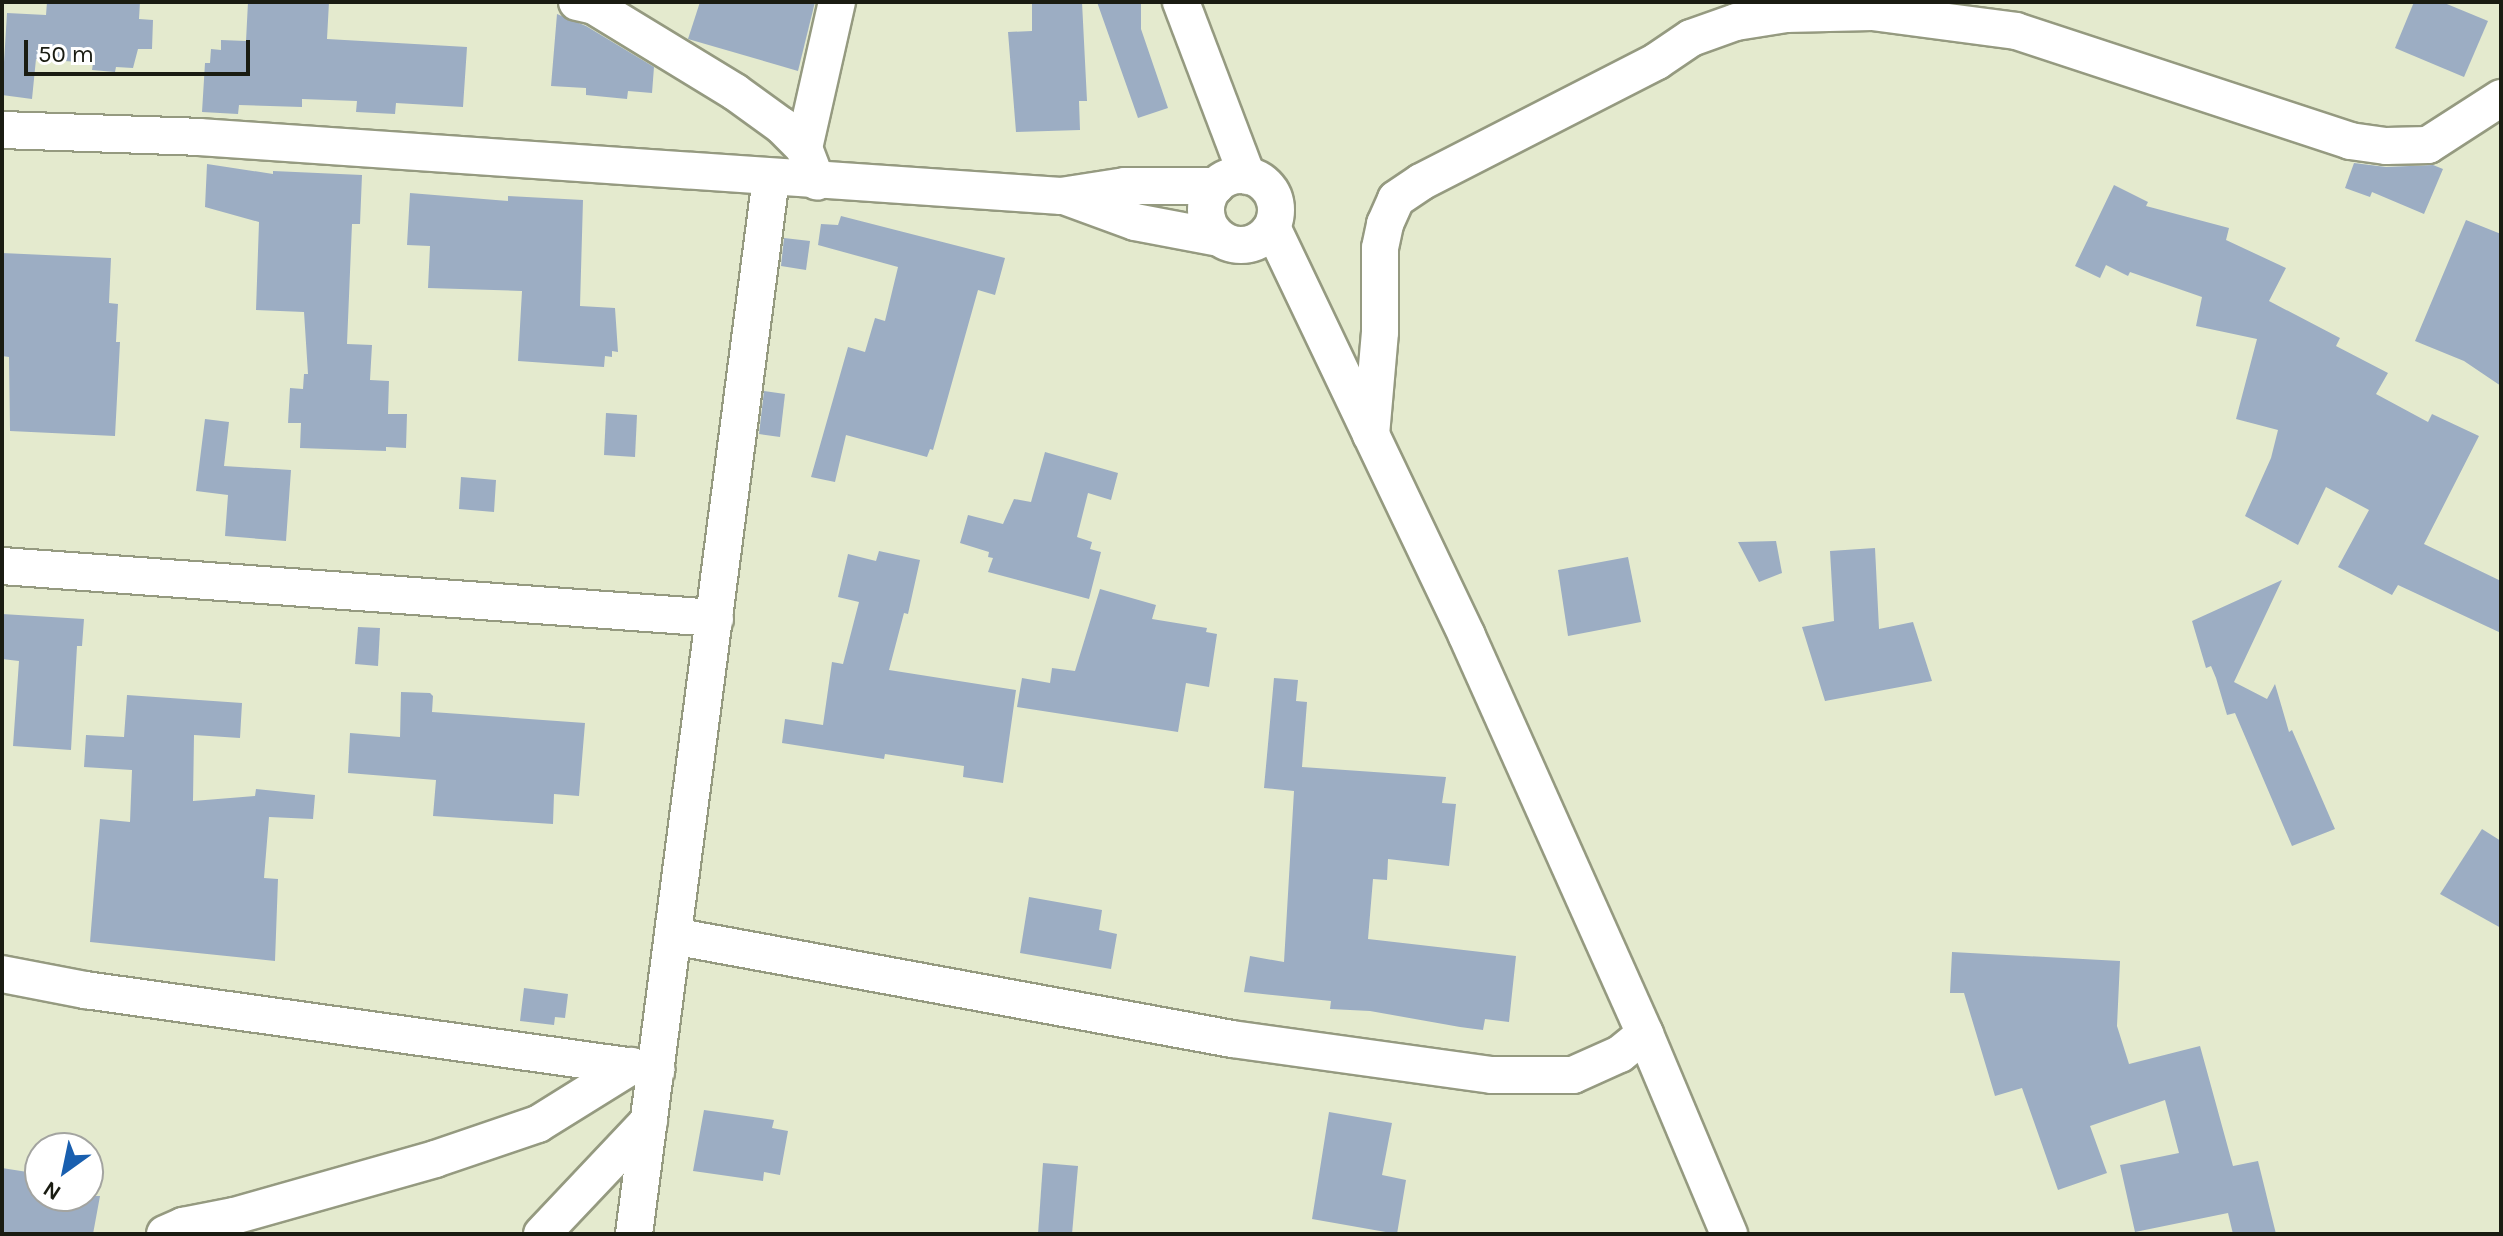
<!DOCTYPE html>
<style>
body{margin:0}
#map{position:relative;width:2503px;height:1236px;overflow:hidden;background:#e4eace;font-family:Karla,sans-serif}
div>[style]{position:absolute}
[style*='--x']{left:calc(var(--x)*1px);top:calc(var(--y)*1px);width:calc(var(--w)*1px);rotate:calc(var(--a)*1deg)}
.building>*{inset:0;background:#9cadc3}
.roads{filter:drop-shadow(2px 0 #959a80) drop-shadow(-2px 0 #959a80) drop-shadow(0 2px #959a80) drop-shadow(0 -2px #959a80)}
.minor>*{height:36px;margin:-18px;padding:0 18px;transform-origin:18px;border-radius:18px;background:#fff}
.minor>.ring{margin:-18px;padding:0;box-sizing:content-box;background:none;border:36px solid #fff;border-radius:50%}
span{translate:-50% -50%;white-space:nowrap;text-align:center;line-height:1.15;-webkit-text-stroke:6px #fff;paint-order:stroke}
.frame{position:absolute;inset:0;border:4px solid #1a1c12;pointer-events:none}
.north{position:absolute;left:24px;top:1132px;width:80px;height:80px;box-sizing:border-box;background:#fff;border:2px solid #a3a4a0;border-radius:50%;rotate:213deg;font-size:22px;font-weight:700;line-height:32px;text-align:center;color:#1a1c12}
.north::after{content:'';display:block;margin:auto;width:28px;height:36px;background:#195faf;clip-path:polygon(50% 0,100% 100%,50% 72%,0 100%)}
.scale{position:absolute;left:24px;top:40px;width:226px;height:36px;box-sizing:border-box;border:4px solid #1a1c12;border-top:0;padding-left:10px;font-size:24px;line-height:28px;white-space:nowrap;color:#1a1c12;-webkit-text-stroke:6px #fff;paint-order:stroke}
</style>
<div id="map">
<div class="building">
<i style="clip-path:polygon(47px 2px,140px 2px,139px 19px,153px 20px,152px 49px,138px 49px,133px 68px,116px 67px,115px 72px,92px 70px,93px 63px,36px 59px,32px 99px,2px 95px,7px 13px,46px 15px)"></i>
<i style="clip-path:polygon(248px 2px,329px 2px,327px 39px,467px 47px,463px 107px,396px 103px,395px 114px,356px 112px,357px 101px,302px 99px,302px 107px,239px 105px,238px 114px,202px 112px,205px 63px,210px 63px,211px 49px,221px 50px,221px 40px,246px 41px)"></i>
<i style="clip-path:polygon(700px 2px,815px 2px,798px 71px,688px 39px)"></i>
<i style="clip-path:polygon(1032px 2px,1082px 2px,1087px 101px,1079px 101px,1080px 130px,1016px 132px,1008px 32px,1032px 31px)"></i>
<i style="clip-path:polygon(1097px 2px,1141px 2px,1141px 29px,1168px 108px,1138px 118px)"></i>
<i style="clip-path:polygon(2414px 2px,2442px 2px,2488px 21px,2464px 77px,2395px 48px)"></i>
<i style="clip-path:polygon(557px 14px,586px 26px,654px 67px,652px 93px,628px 91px,627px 99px,586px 95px,586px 88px,551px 86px)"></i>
<i style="clip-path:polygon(2354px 163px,2386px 167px,2433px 165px,2443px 169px,2424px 214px,2372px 192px,2370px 197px,2345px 188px)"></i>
<i style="clip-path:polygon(207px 164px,273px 174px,273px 171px,362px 175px,360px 224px,352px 224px,347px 344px,372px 345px,370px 380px,389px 381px,388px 414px,407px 414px,406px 448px,386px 447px,386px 451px,300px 448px,301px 423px,288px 423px,290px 388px,303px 389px,304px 374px,308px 374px,304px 312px,256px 310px,259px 222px,205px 207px)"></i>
<i style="clip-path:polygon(2114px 185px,2148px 202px,2146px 206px,2229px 228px,2226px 240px,2286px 268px,2269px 301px,2340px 338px,2336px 346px,2388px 373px,2376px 394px,2428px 422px,2432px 414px,2479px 436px,2424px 544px,2501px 581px,2501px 633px,2398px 585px,2392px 595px,2338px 567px,2369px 510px,2326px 487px,2298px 545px,2245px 516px,2271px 458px,2278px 430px,2236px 419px,2257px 339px,2196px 326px,2202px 297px,2130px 272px,2128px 276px,2106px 265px,2100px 278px,2075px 266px)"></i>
<i style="clip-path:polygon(410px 193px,508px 201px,508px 196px,583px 200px,580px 306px,615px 308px,618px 352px,612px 351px,612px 357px,605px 356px,604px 367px,518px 361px,522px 291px,428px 288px,430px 246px,407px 245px)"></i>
<i style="clip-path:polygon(841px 216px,1005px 258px,995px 295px,978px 290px,933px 450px,930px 449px,927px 457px,846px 435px,835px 482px,811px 477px,848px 347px,865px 352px,875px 318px,885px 321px,898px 267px,818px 245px,821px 224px,838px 225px)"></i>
<i style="clip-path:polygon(2466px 220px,2501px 234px,2501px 386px,2464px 361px,2415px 341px)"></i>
<i style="clip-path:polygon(784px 238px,810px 241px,806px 270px,781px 266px)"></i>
<i style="clip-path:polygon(2px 253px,111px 258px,109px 303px,118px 304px,116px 342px,120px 342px,115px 436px,10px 431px,9px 357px,2px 356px)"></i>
<i style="clip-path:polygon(764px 391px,785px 394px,780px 437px,759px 434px)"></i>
<i style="clip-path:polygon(606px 413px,637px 415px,635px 457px,604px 455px)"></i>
<i style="clip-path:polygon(205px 419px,229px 422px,224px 466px,291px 470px,286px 541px,225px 536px,228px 495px,196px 491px)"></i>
<i style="clip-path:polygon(1045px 452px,1118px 473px,1111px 500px,1088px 493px,1077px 537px,1092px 542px,1090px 549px,1101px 552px,1089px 599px,988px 572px,993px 558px,988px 557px,989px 552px,960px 543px,968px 515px,1003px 524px,1014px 499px,1031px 502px)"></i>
<i style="clip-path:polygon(461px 477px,496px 480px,494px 512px,459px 509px)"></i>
<i style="clip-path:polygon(1776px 541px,1782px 573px,1759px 582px,1738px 542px)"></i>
<i style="clip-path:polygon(1875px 548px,1879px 629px,1913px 622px,1932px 681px,1825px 701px,1802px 627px,1834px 621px,1830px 551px)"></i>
<i style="clip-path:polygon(879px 551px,920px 560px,908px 614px,904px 613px,889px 670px,1016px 690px,1003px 783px,963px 777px,964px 766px,885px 754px,884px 759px,782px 743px,785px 719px,823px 725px,832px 662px,843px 664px,859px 602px,838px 597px,848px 554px,876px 561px)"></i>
<i style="clip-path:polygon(1628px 557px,1641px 622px,1568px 636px,1558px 570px)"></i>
<i style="clip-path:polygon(2282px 580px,2234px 682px,2267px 699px,2275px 684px,2289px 732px,2292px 730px,2335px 829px,2292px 846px,2235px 713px,2227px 715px,2216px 678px,2211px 666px,2206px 668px,2192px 621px)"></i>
<i style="clip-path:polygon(1100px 589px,1156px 605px,1152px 619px,1207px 628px,1206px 632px,1217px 634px,1209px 687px,1186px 683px,1178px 732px,1017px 707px,1022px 678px,1050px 683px,1052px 668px,1075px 671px)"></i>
<i style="clip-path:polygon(2px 614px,84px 619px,82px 646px,77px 646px,71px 750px,13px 746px,19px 661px,2px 659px)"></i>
<i style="clip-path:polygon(358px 627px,380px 628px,378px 666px,355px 664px)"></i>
<i style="clip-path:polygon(1274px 678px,1298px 680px,1296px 701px,1307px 702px,1302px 767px,1446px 777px,1442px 803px,1456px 804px,1449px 866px,1388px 859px,1387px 880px,1373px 879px,1368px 939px,1516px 956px,1509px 1022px,1485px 1019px,1483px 1030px,1460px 1027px,1370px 1011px,1330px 1009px,1331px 1001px,1244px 992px,1250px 956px,1284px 962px,1294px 791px,1264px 788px)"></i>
<i style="clip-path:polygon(401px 692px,430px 693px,433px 696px,432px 712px,585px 723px,579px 796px,554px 794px,553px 824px,433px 816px,436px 780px,348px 773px,350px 733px,400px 737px)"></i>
<i style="clip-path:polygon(127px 695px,242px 703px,240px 738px,194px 735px,193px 801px,255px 796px,256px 789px,315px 795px,313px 819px,269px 817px,264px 878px,278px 879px,275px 961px,90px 942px,100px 819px,130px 822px,132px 770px,84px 767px,86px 735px,124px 737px)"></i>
<i style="clip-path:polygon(2482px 829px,2501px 841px,2501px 928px,2440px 894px)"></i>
<i style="clip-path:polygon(1029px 897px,1102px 910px,1099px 930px,1117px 934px,1111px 969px,1020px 953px)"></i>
<i style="clip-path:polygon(1952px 952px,2120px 961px,2117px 1026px,2129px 1064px,2200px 1046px,2233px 1166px,2258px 1161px,2276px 1234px,2233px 1234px,2228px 1213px,2135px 1232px,2120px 1165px,2179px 1153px,2165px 1100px,2090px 1126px,2107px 1173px,2058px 1190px,2022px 1088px,1995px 1096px,1964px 993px,1950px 993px)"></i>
<i style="clip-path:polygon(524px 988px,568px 994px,565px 1018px,555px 1017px,554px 1025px,520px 1021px)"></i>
<i style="clip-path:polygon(704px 1110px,774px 1120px,772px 1128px,788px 1131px,780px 1175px,764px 1172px,763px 1181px,693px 1171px)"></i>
<i style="clip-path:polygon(1329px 1112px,1392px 1123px,1382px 1175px,1406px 1180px,1397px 1234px,1312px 1219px)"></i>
<i style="clip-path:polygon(1043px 1163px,1078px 1166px,1072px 1234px,1038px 1234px)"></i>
<i style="clip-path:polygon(2px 1168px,40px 1174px,40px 1196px,100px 1196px,93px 1234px,2px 1234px)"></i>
</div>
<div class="roads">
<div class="minor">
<i style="--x:577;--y:2;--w:17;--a:13"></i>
<i style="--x:594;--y:6;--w:165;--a:31.4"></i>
<i style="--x:735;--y:92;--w:58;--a:35.9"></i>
<i style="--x:782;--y:126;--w:31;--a:45"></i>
<i style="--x:804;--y:148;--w:36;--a:69"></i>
<i style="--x:1181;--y:2;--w:186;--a:69.2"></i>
<i style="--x:2;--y:130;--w:197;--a:2"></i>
<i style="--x:199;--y:137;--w:864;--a:3.92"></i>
<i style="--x:1061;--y:196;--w:65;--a:-8.9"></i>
<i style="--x:1125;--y:186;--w:91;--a:0"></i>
<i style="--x:804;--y:148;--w:150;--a:-77.3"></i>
<i class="ring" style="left:1206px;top:175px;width:34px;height:34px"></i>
<i style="--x:1067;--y:197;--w:72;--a:20.2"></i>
<i style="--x:1135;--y:222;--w:86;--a:10.7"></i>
<i style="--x:1272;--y:227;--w:453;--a:64.5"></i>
<i style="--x:1467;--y:636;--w:436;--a:65.9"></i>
<i style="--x:1645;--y:1034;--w:217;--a:67.2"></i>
<i style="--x:1371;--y:435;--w:103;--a:-85"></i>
<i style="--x:1380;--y:332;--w:84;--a:-90"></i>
<i style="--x:1380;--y:248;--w:25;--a:-78"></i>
<i style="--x:1385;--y:224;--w:27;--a:-66"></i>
<i style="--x:1396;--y:199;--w:30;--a:-34"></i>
<i style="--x:1421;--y:182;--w:265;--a:-27.1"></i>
<i style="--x:1657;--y:61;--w:41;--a:-34.1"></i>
<i style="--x:1691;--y:38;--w:48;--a:-19.6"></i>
<i style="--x:1736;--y:22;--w:51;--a:-9.1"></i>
<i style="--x:1786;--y:14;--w:86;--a:-1.3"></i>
<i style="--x:1872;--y:12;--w:145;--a:7.5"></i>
<i style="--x:2016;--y:31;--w:352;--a:18.2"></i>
<i style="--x:2350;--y:141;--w:36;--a:8"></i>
<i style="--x:2386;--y:146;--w:42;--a:-1.4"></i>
<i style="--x:2428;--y:145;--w:87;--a:-32.8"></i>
<i style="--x:2;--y:566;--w:715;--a:4.17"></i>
<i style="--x:673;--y:936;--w:568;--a:10.44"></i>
<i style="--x:1232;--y:1039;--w:262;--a:7.9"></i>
<i style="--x:1492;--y:1075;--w:81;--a:0"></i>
<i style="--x:1573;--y:1075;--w:51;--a:-24.1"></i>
<i style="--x:1620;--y:1054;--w:32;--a:-39"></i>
<i style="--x:2;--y:974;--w:85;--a:10.9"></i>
<i style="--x:85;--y:990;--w:577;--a:7.98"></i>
<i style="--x:165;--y:1234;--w:20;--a:-24"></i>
<i style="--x:183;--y:1226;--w:52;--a:-11.1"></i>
<i style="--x:234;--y:1216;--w:209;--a:-15.8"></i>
<i style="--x:435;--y:1159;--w:109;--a:-18.8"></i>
<i style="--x:538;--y:1124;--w:110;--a:-31.9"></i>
<i style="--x:542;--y:1234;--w:156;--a:-46.6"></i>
<i style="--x:634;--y:1234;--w:1065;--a:-82.61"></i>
</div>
</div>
<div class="frame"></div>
<div class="north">N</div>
<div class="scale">50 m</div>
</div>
